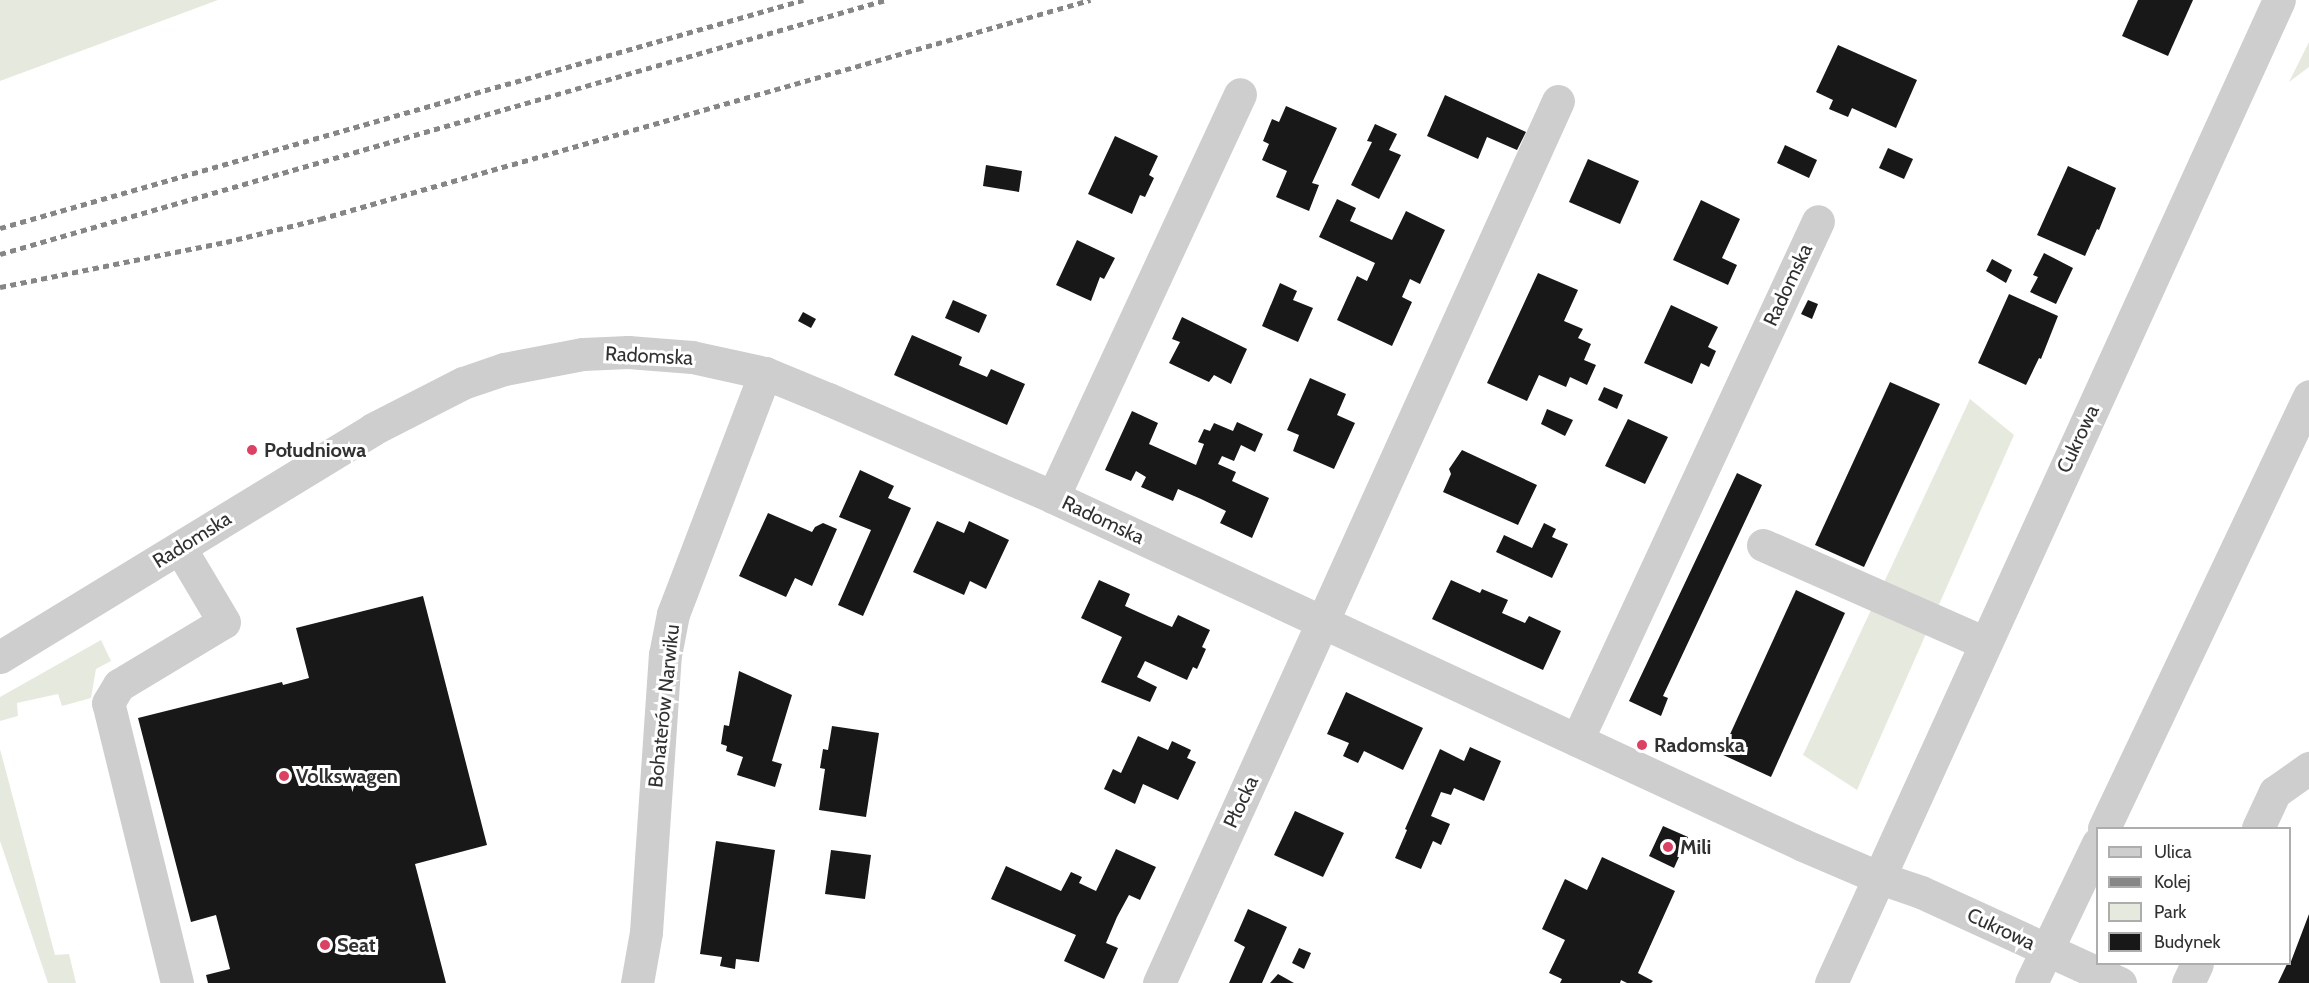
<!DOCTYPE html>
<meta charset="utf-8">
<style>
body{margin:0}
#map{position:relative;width:2309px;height:983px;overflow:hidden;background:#fff;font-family:Cabin,sans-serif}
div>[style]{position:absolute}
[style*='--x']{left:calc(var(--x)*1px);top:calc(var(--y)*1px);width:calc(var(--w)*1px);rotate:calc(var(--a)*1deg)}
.green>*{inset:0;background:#e6eade}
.building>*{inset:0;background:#181818}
.minor>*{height:33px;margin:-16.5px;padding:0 16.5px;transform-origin:16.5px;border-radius:16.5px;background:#cecece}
.rail>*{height:4.5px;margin-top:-2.25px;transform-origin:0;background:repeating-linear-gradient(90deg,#868686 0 6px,transparent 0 10.5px)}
.dots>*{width:16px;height:16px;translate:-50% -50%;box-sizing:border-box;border:3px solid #fff;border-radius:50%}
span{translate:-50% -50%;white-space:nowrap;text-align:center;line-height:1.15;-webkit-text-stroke:6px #fff;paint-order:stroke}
.street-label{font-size:20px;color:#313131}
.poi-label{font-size:20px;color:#313131;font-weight:700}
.left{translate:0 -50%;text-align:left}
.legend{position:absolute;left:2096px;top:827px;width:195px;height:138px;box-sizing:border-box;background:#fff;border:2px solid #adadad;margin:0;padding:8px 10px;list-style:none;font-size:18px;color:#313131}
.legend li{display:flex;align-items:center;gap:12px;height:30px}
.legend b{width:30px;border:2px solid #adadad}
</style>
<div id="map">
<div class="green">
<i style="clip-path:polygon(0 0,218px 0,0 81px)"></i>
<i style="clip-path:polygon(2309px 42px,2309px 67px,2289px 82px)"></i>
<i style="clip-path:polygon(1970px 399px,2014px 435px,1857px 790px,1803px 755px)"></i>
<i style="clip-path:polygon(101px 640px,111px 661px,96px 669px,91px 698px,62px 706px,58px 694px,17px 703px,18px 716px,0 721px,0 697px)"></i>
<i style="clip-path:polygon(0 749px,55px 955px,69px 954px,76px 983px,48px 983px,0 841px)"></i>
</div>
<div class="building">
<i style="clip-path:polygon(2138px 0,2193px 0,2168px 56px,2122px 36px)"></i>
<i style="clip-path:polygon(1838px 45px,1917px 80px,1896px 128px,1852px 108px,1848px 117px,1829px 109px,1833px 100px,1816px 92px)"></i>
<i style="clip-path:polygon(1445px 95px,1526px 132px,1517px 150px,1487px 137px,1478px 159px,1427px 136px)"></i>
<i style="clip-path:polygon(1286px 106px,1337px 128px,1312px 183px,1319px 185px,1309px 211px,1276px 197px,1287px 171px,1262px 160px,1269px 144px,1263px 141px,1272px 119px,1279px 122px)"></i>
<i style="clip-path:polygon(1375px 124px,1397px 134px,1389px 150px,1401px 155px,1379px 199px,1351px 185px,1372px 142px,1367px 141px)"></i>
<i style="clip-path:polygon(1115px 136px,1158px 156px,1149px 175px,1154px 178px,1145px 197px,1140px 195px,1132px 214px,1088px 194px)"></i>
<i style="clip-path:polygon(1785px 145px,1817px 160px,1809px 178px,1777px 163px)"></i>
<i style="clip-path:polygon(1888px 148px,1913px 159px,1904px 179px,1879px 168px)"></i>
<i style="clip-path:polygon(1588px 159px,1639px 181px,1620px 224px,1569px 202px)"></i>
<i style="clip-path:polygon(986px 165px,1022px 171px,1019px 192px,983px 186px)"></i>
<i style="clip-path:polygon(2068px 166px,2116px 188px,2099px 230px,2097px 229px,2085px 256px,2037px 235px)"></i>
<i style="clip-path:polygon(1337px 199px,1356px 208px,1350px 221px,1392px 240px,1406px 211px,1445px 230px,1420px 284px,1410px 279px,1402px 297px,1412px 302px,1392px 346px,1337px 320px,1357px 276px,1367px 281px,1375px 263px,1319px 237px)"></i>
<i style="clip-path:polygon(1701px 200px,1740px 219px,1722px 258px,1737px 265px,1728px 285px,1673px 260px)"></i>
<i style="clip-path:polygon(1077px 240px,1115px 258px,1104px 279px,1100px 277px,1091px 301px,1056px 285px)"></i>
<i style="clip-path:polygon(2044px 253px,2073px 268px,2056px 304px,2030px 292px,2038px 277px,2033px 275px)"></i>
<i style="clip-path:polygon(1992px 259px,2012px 270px,2006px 283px,1986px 271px)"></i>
<i style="clip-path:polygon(1538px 273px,1578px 290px,1564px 321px,1583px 329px,1578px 338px,1591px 344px,1584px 360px,1596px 365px,1587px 385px,1570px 377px,1566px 387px,1539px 375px,1527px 401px,1487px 383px)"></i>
<i style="clip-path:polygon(1280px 283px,1297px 291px,1293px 300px,1313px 308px,1298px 342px,1262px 326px)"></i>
<i style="clip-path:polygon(2009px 294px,2058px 316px,2041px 359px,2039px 358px,2026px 385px,1978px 363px)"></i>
<i style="clip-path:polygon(953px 300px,987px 315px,979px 333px,945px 318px)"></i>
<i style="clip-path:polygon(1808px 300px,1818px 304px,1812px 319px,1801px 314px)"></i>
<i style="clip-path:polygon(1671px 305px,1718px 327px,1708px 347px,1716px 351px,1709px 367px,1701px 363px,1692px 384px,1644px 363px)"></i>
<i style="clip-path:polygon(803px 312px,816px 319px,811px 328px,798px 321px)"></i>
<i style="clip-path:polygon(1182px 317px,1247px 349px,1231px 384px,1214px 375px,1209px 382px,1169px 363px,1180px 342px,1172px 339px)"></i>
<i style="clip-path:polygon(912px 335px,962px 357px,959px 365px,987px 377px,991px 369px,1025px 384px,1007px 425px,894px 375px)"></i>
<i style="clip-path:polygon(1310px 378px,1346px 394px,1337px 415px,1355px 423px,1334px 469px,1293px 451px,1299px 435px,1287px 430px)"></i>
<i style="clip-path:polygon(1890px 382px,1940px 404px,1864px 567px,1815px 545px)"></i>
<i style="clip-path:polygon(1604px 387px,1623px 395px,1617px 409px,1598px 400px)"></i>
<i style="clip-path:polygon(1547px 409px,1573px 420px,1565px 436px,1541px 424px)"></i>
<i style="clip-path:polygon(1132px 411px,1158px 423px,1149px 444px,1196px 465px,1204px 444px,1198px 442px,1204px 429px,1210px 431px,1214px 423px,1233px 431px,1237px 422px,1263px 434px,1255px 452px,1241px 445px,1234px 461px,1222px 456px,1218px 464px,1236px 472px,1232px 481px,1269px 498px,1252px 538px,1220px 523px,1226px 511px,1201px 499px,1178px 489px,1173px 501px,1141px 487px,1146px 477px,1136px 471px,1131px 481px,1105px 470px)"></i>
<i style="clip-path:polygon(1628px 419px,1668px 437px,1645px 484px,1605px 466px)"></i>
<i style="clip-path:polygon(1462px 450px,1537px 485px,1518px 525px,1443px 492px,1451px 474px,1449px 469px)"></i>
<i style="clip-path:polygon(860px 470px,894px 486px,888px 498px,911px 508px,863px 616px,838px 605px,871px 530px,839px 517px)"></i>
<i style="clip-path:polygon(1737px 473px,1762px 485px,1663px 696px,1668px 698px,1661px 716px,1629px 701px)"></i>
<i style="clip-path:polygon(768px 513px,812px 532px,815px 527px,823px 523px,837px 529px,812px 586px,795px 578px,786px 597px,739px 576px)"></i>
<i style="clip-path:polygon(937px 521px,964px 533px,969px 521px,1009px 540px,986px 589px,970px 581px,964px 595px,913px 572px)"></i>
<i style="clip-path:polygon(1544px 523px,1556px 529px,1552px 537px,1568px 544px,1552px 578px,1496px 552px,1504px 535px,1532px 548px)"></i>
<i style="clip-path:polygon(1099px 580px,1130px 594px,1125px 606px,1149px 617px,1172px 627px,1178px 615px,1210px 630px,1202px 647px,1206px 649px,1197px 669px,1193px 667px,1187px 680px,1145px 661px,1137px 677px,1157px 687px,1150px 702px,1101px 682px,1122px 637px,1081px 618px)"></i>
<i style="clip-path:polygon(1451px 580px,1480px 593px,1482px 589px,1508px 600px,1502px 613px,1525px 623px,1529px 616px,1561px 631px,1543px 670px,1432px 619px)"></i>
<i style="clip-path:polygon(1796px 590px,1845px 613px,1771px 777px,1721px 754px)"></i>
<i style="clip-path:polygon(423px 596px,487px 845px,415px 864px,446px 983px,208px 983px,206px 975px,230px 969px,216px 915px,191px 922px,138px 718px,282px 682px,283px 685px,309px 678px,296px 628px)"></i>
<i style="clip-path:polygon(739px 671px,792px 695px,772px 761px,782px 764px,775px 787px,737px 775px,743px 757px,726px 751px,727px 746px,721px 744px,724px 725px,729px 726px)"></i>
<i style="clip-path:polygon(1346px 692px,1423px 728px,1403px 770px,1364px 751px,1358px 763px,1343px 756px,1349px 743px,1327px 734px)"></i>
<i style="clip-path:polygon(832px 726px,879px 733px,866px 817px,819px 810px,825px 769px,820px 768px,823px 749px,828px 750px)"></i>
<i style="clip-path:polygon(1138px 736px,1168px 750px,1172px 741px,1191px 750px,1187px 758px,1196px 762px,1178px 800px,1143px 784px,1135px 804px,1104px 789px,1113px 769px,1121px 773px)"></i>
<i style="clip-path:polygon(1470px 747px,1501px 761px,1484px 801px,1454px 788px,1451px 795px,1441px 792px,1431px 816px,1450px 824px,1441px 845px,1433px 841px,1421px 869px,1395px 858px,1407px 830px,1405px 829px,1440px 749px,1464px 761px)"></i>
<i style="clip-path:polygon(1295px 811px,1344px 833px,1323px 877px,1274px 855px)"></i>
<i style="clip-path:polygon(1663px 826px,1688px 837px,1674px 868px,1649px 856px)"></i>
<i style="clip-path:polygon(716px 841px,775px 850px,759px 962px,736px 959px,735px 969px,720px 966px,722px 957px,700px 954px)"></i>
<i style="clip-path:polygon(1116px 849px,1156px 867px,1140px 900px,1129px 895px,1117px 917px,1106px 943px,1118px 948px,1104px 979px,1064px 961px,1076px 935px,991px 899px,1006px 866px,1061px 891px,1071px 872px,1082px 877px,1079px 883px,1096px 891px)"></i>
<i style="clip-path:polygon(831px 850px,871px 855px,865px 899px,825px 894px)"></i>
<i style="clip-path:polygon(1602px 857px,1675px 891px,1638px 973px,1653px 981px,1651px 983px,1627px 983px,1621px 980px,1620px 983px,1560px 983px,1562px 979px,1549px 973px,1565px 940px,1542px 929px,1565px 879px,1587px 890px)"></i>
<i style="clip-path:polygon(1248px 909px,1287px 927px,1262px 983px,1229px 983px,1245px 947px,1234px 941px)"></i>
<i style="clip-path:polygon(2309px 914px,2309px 983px,2278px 983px,2287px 964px,2290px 964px)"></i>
<i style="clip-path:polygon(1299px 948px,1311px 953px,1304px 969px,1292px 963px)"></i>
<i style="clip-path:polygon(1278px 974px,1294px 983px,1270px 983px)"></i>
</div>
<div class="minor">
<i style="--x:1053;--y:497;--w:444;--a:-65.1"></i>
<i style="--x:1763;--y:545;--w:243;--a:23.8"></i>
<i style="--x:0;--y:657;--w:437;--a:-31.4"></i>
<i style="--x:373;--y:429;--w:101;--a:-27.1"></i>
<i style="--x:463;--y:383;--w:43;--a:-18.9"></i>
<i style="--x:504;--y:369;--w:80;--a:-10.8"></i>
<i style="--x:583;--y:354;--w:45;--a:-2.5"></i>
<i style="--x:628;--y:352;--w:64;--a:4.5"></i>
<i style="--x:692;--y:357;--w:75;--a:12.4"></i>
<i style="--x:765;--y:373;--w:68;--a:22.4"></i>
<i style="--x:828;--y:399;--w:245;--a:23.5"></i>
<i style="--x:1053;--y:497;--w:827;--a:24.89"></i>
<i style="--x:1803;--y:845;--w:84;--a:23.2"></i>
<i style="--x:1880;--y:878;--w:43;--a:18.9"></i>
<i style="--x:1921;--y:892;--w:219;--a:24.6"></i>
<i style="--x:1577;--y:740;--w:572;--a:-65.09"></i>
<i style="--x:2104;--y:828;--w:478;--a:-64.6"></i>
<i style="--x:2258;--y:828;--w:40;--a:-65"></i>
<i style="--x:2275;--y:792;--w:42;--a:-35.2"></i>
<i style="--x:177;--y:983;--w:288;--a:-103.8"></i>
<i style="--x:108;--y:703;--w:21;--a:-59"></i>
<i style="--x:119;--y:685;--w:122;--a:-31"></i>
<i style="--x:224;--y:622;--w:86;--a:-120.7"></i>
<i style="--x:637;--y:983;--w:52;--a:-80"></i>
<i style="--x:646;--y:932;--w:278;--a:-86.1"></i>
<i style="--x:665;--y:655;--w:42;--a:-79"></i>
<i style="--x:673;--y:614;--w:258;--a:-69.1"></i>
<i style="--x:1159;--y:983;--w:968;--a:-65.66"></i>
<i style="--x:1831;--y:983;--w:1080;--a:-65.5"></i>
<i style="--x:2031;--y:983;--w:155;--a:-64.4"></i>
<i style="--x:2188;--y:983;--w:21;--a:-65"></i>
</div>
<div class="rail">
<i style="--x:0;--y:228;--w:835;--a:-15.85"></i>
<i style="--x:0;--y:254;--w:921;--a:-16.01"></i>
<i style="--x:0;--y:287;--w:230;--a:-11.3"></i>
<i style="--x:226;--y:242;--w:97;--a:-13.7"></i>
<i style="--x:320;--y:219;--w:801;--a:-15.88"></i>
</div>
<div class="dots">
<i style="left:252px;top:450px;background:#db4163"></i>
<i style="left:1642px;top:745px;background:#db4163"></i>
<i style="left:284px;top:776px;background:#db4163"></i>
<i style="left:1668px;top:847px;background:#db4163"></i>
<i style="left:325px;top:945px;background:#db4163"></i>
</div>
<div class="street-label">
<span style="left:1788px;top:285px;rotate:-65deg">Radomska</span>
<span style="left:649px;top:356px;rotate:3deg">Radomska</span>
<span style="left:2078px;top:439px;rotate:-65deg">Cukrowa</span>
<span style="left:1103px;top:520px;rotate:25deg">Radomska</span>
<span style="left:192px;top:540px;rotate:-32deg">Radomska</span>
<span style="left:664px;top:706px;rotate:-84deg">Bohaterów Narwiku</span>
<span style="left:1241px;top:802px;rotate:-65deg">Płocka</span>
<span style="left:2001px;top:929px;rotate:25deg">Cukrowa</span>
</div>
<div class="poi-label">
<span class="left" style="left:264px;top:450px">Południowa</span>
<span class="left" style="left:1654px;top:745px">Radomska</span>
<span class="left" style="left:296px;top:776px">Volkswagen</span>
<span class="left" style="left:1680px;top:847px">Mili</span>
<span class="left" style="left:337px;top:945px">Seat</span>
</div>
<ul class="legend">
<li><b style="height:8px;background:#cecece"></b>Ulica</li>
<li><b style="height:8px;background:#868686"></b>Kolej</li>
<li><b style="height:16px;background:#e6eade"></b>Park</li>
<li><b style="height:16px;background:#181818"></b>Budynek</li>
</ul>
</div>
